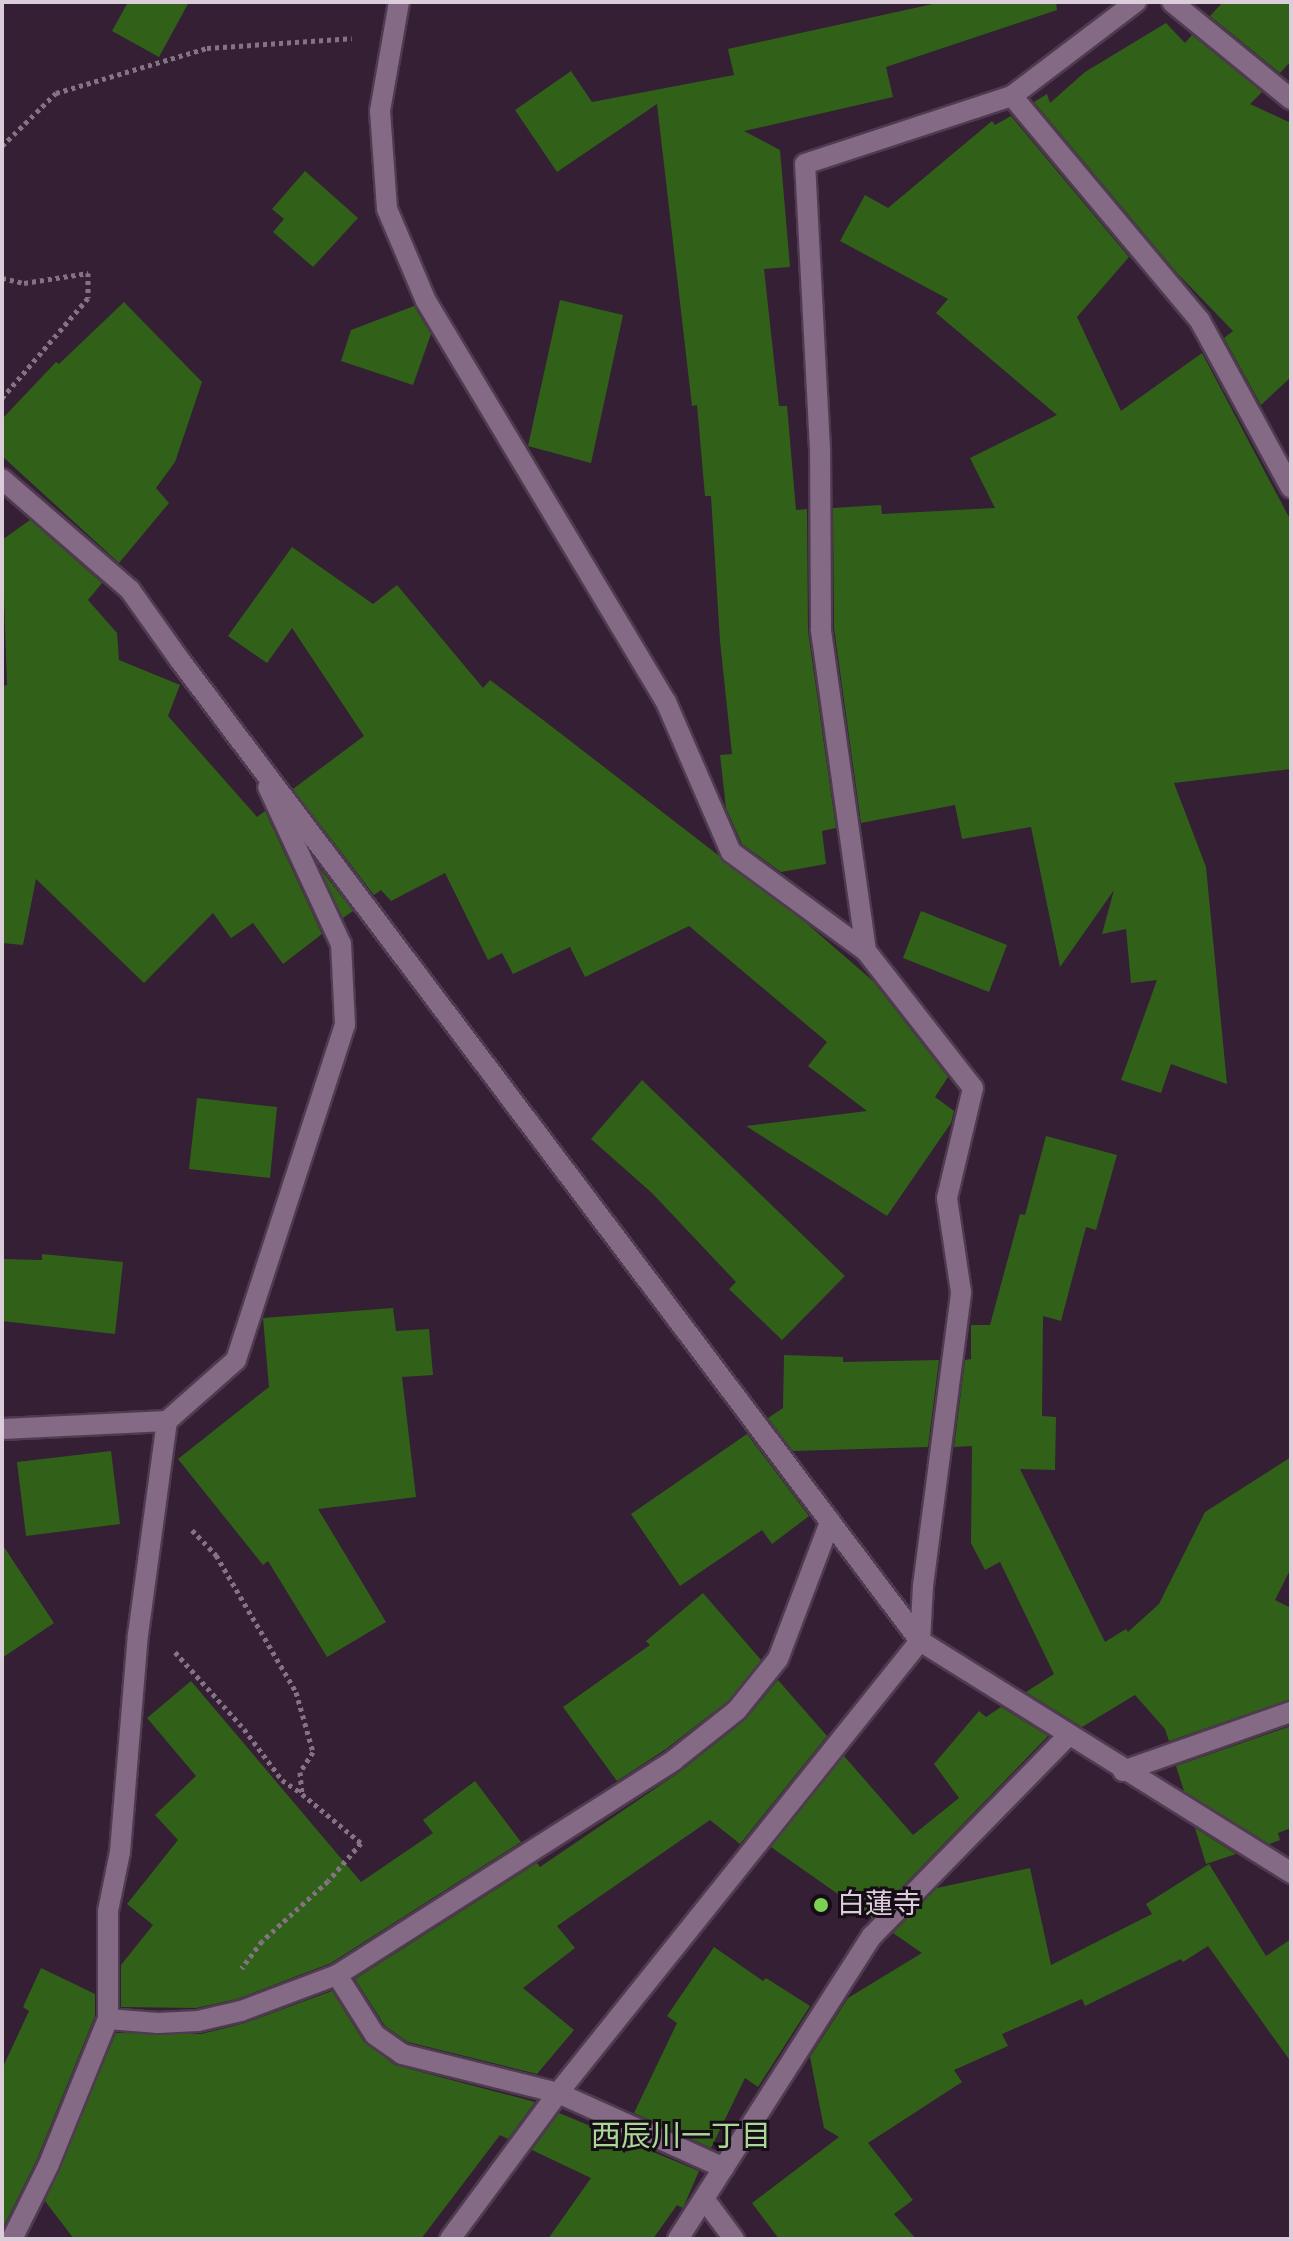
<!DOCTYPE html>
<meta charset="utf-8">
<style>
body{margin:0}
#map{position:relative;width:1293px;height:2241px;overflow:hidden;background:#341f34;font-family:"Alegreya Sans","Noto Sans JP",sans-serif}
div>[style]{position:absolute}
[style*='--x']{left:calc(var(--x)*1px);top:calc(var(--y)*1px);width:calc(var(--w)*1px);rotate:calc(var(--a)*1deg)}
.building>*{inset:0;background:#316119}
.path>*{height:5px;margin-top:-2.5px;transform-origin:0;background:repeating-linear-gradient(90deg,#847384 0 4px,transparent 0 8px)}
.roads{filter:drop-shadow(2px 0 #4f3b4f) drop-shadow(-2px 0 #4f3b4f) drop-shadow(0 2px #4f3b4f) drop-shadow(0 -2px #4f3b4f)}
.minor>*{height:20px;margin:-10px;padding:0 10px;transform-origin:10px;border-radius:10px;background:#846a84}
.dots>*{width:22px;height:22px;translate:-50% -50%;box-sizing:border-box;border:4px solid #160d16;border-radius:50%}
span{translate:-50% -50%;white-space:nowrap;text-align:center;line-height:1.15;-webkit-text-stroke:6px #160d16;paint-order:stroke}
.poi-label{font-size:28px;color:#dbcdda}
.left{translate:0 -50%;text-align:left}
.neighbourhood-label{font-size:30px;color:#a9d796}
.frame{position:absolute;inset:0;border:4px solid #dbcdda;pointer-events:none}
</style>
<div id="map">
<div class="building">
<i style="clip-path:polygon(128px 2px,189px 2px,159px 57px,112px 31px)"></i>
<i style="clip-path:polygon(942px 2px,1056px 2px,1057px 10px,886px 67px,893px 97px,744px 131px,780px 150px,790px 267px,764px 269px,779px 406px,787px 406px,796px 510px,807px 509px,808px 631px,836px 828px,822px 831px,826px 864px,781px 872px,742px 844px,726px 808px,720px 755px,732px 754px,720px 641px,711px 496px,705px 496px,697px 405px,692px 406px,657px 104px,557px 172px,515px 110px,571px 71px,592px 102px,734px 75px,728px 49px)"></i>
<i style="clip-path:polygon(1223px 2px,1291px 2px,1291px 61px,1280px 73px,1210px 16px)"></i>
<i style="clip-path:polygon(1166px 23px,1185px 43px,1192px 35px,1262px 92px,1250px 104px,1291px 123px,1291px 377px,1261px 405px,1224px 338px,1233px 331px,1177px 273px,1034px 102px,1047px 94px,1050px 103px,1085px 72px)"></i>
<i style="clip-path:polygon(1011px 116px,1129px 257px,1077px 317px,1121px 411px,1202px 353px,1291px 521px,1291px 769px,1174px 783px,1206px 867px,1227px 1084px,1171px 1064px,1161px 1093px,1121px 1080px,1157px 980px,1131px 983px,1126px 929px,1102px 934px,1114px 890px,1060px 967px,1031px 827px,962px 839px,955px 805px,861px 823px,834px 628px,833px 508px,881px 505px,882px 514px,995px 508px,970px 458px,1057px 415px,936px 313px,948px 299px,840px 241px,865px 195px,888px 208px,992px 121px,995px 125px)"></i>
<i style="clip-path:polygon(305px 171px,358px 218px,313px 267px,273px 232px,284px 219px,272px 209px)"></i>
<i style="clip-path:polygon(560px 300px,623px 315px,591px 463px,528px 446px)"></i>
<i style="clip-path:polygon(124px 302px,202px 382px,175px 462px,156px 488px,169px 503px,119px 563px,2px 456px,2px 419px,56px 362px,59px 364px)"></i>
<i style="clip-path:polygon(414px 306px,431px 334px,413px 385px,341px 361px,351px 330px)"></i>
<i style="clip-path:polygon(30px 520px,102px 583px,88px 600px,117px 633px,119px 660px,180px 685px,168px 716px,257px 817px,265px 811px,322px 934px,283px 964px,253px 923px,231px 938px,213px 913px,144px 983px,36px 879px,23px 945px,2px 943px,2px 686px,7px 685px,2px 540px)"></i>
<i style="clip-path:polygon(292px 547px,373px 604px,397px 585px,483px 688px,490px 680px,547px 723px,805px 922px,873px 981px,948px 1077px,935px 1097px,954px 1111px,951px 1123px,887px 1216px,746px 1126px,867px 1111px,808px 1066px,827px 1042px,689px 926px,585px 977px,570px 947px,513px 974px,502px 953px,488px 960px,445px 873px,391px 901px,381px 890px,374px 895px,293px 789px,364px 736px,292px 628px,267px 663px,228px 636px)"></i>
<i style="clip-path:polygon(319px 867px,353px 911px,343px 918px)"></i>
<i style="clip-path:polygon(921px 911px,1007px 945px,989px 992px,903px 958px)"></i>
<i style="clip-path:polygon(642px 1080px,845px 1276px,782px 1340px,729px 1289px,736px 1282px,652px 1193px,591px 1139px)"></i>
<i style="clip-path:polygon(197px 1098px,277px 1107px,270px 1178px,189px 1169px)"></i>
<i style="clip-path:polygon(1046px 1136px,1117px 1155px,1096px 1230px,1086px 1227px,1061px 1321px,1043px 1316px,1042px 1416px,1056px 1417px,1055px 1470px,1020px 1469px,1105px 1642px,1126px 1629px,1128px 1632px,1159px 1604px,1205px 1512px,1291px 1457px,1291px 1568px,1275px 1600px,1291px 1608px,1291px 1699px,1169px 1741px,1165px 1729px,1135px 1695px,1082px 1727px,1026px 1692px,1054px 1674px,1000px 1562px,985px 1570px,971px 1543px,972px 1446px,954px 1447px,965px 1360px,971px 1359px,971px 1325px,990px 1325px,1020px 1214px,1025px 1215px)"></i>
<i style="clip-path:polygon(42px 1254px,123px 1262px,115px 1334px,2px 1321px,2px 1259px,42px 1260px)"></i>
<i style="clip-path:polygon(393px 1308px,396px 1331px,429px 1329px,433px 1375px,402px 1377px,416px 1497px,318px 1509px,386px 1622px,327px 1657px,268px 1561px,263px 1565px,178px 1459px,269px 1387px,263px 1318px)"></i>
<i style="clip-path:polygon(784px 1355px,843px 1357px,843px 1362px,939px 1360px,928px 1447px,793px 1451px,768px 1418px,783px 1408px)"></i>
<i style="clip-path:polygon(747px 1434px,809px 1516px,772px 1544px,762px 1530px,680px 1586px,631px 1514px)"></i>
<i style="clip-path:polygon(111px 1451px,120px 1524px,26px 1536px,17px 1462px)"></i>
<i style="clip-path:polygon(2px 1544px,54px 1623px,2px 1658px)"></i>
<i style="clip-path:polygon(703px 1593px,761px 1660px,728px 1701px,666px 1749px,617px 1781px,563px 1707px,650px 1645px,646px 1641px)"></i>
<i style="clip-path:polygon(778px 1680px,827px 1736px,740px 1844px,710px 1820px,557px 1926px,575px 1948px,523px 1988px,574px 2030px,537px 2074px,408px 2042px,385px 2026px,355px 1979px,537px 1863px,540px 1867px,681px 1771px,745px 1720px)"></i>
<i style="clip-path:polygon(191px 1681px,361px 1882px,433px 1833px,423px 1820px,475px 1781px,521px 1842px,331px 1963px,237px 1999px,196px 2008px,121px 2007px,121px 1965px,153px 1925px,127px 1904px,178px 1840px,155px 1815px,196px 1776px,147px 1718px)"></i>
<i style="clip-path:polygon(1001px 1707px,1048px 1736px,872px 1918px,771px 1847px,844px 1756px,913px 1835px,959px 1798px,934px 1764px,979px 1711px,986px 1717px)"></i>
<i style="clip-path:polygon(1291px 1726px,1291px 1828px,1278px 1833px,1280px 1840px,1269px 1844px,1184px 1791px,1176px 1766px)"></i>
<i style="clip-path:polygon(1195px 1828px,1236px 1854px,1206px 1864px)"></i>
<i style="clip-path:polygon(1209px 1864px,1266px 1956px,1291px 1939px,1291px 2062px,1208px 1946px,1183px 1962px,1181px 1959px,1085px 2006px,1082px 1999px,1002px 2034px,1008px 2046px,954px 2070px,962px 2082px,868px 2143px,913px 2200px,894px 2214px,916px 2239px,779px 2239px,752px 2203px,839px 2137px,824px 2128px,810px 2057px,848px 1998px,922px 1953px,893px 1933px,937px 1888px,1030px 1868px,1051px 1965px,1152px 1914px,1146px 1904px)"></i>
<i style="clip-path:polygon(714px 1947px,763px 1981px,766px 1978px,810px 2006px,758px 2087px,745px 2078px,711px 2148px,634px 2113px,677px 2023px,667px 2016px)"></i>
<i style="clip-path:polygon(41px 1968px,95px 1994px,95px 2016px,37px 2159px,2px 2230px,2px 2069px,29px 2011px,23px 2007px)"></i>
<i style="clip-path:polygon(332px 1991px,364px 2042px,395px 2065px,535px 2102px,508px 2139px,500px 2135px,421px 2239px,74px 2239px,45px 2201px,116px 2033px,201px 2034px,245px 2023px)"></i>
<i style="clip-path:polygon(559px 2113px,699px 2171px,683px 2208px,677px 2205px,653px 2239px,548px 2239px,591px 2178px,532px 2150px)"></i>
</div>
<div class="path">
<i style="--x:2;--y:146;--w:76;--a:-44.5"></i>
<i style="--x:56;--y:93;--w:158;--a:-16.6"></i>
<i style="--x:207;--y:48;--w:145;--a:-3.9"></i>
<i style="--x:2;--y:278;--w:23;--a:13"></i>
<i style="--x:24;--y:283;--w:65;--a:-8.9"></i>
<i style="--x:88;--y:273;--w:25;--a:90"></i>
<i style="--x:88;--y:298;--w:132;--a:130.7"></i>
<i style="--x:192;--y:1530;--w:35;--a:46"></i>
<i style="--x:216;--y:1555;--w:159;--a:59.7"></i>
<i style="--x:296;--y:1692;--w:62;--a:74.2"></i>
<i style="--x:313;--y:1752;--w:24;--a:123"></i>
<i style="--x:300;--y:1772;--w:22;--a:85"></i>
<i style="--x:302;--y:1794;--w:77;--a:39.7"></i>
<i style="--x:361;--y:1843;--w:50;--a:131"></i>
<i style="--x:328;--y:1881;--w:89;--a:137.7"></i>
<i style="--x:262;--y:1941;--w:34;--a:127"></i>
<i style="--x:175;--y:1652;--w:103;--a:48.1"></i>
<i style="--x:244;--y:1729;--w:64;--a:53.3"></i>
<i style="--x:282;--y:1780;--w:23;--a:34"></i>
</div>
<div class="roads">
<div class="minor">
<i style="--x:399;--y:2;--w:111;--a:99.9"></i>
<i style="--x:380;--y:111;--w:98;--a:85.9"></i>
<i style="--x:387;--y:209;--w:100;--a:67"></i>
<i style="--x:426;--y:301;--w:467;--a:59.1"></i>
<i style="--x:666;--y:702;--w:163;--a:66.6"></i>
<i style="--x:731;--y:852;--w:167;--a:36.3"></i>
<i style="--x:1172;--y:2;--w:154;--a:39.2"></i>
<i style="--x:1012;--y:96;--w:293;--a:50.1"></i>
<i style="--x:1200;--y:321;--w:190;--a:61.4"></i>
<i style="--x:2;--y:479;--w:169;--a:40.9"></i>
<i style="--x:130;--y:590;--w:85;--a:54.6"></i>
<i style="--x:179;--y:659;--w:1230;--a:52.96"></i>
<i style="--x:920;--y:1641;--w:438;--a:32"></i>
<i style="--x:2;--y:1429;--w:165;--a:-2.8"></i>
<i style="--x:167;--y:1421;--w:92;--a:-41.5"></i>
<i style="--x:236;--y:1360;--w:352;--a:-72"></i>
<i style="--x:345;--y:1025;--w:81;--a:-92.8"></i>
<i style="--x:341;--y:944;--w:173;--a:-114.9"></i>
<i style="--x:1123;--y:1771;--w:178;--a:-19.4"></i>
<i style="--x:337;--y:1975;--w:400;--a:-32.5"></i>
<i style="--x:674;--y:1760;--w:80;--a:-38.4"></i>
<i style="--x:737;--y:1710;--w:65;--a:-51.2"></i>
<i style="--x:778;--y:1659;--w:147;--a:-69.2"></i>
<i style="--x:108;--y:2019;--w:50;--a:4.6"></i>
<i style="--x:158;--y:2023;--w:40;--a:-2.9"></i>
<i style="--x:198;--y:2021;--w:44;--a:-13.1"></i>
<i style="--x:241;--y:2011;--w:103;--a:-20.6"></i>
<i style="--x:337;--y:1975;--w:71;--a:57.7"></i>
<i style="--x:375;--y:2035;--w:33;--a:35"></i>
<i style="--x:402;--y:2054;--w:161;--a:14"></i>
<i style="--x:558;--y:2093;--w:182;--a:24.3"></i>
<i style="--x:705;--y:2200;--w:49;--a:53.4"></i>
<i style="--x:12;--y:2239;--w:84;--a:-63.7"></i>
<i style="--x:49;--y:2164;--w:157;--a:-67.9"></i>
<i style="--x:108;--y:2019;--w:108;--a:-90"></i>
<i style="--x:108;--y:1911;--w:60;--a:-78.5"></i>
<i style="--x:120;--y:1852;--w:218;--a:-85.3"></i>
<i style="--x:138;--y:1635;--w:216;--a:-82.3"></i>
<i style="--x:450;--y:2239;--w:182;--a:-53.5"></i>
<i style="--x:558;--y:2093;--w:579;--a:-51.31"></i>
<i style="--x:920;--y:1641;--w:55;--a:-86.9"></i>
<i style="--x:923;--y:1586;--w:296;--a:-82.6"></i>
<i style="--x:961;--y:1292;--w:95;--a:-98.5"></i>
<i style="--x:947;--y:1198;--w:113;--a:-76.7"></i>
<i style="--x:973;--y:1088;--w:174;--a:-128"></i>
<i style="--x:866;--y:951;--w:325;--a:-98"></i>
<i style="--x:821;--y:629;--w:180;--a:-90.3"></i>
<i style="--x:820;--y:449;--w:285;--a:-93"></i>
<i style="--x:805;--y:164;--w:218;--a:-18.2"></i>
<i style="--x:1012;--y:96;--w:156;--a:-37.2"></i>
<i style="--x:678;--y:2239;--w:360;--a:-57.4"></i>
<i style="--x:872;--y:1936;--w:280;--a:-45.6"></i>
</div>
</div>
<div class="dots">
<i style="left:821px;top:1905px;background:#7cd155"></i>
</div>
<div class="poi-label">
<span class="left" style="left:837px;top:1905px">白蓮寺</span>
</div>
<div class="neighbourhood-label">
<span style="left:681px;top:2137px">西辰川一丁目</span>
</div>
<div class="frame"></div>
</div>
